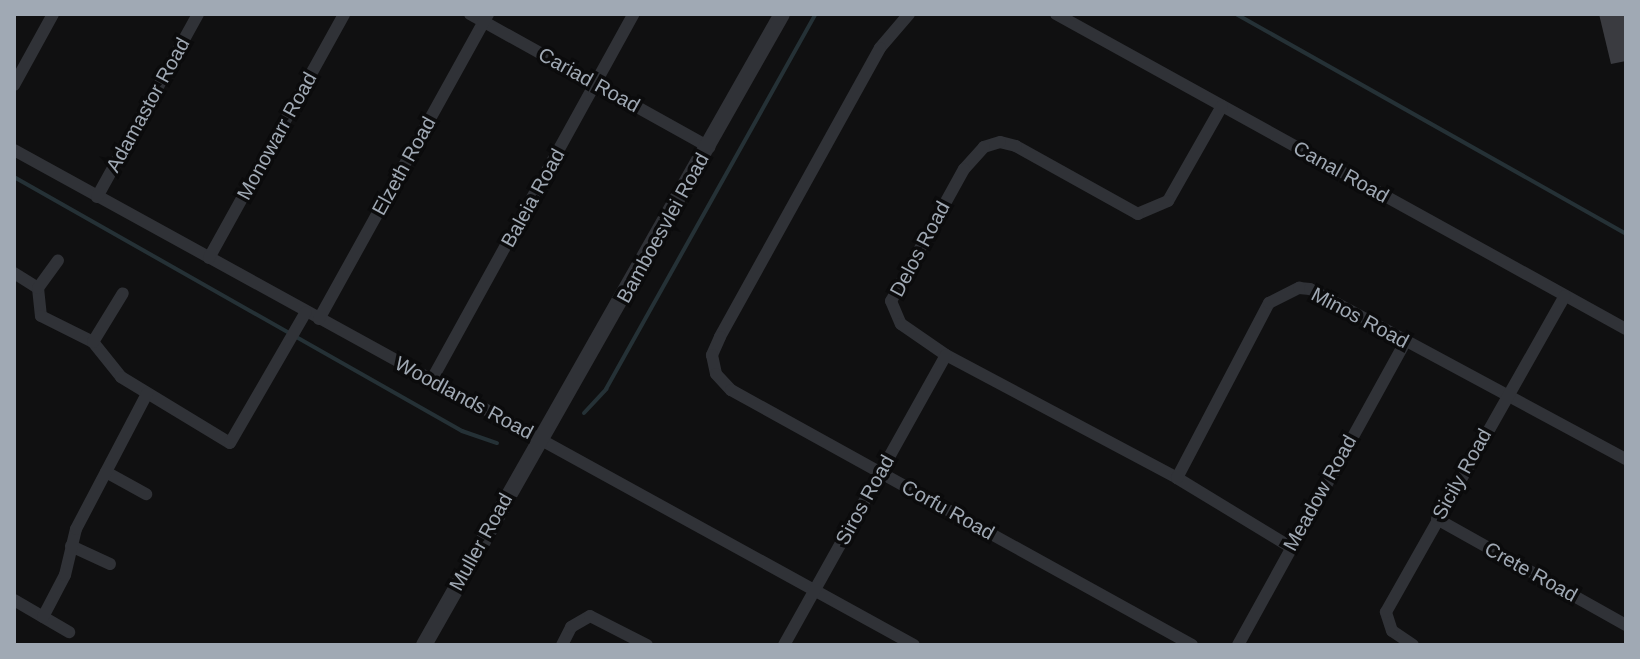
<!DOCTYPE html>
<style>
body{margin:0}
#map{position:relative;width:1640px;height:659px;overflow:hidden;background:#101011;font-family:Helvetica,sans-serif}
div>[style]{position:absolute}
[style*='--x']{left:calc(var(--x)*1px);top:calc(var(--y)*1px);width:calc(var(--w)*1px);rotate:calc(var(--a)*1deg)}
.stream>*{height:4px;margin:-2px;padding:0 2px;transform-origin:2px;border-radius:2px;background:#253136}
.building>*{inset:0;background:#3a3b40}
.minor>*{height:12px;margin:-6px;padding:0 6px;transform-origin:6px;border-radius:6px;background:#303237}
.tertiary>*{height:16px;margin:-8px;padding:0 8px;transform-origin:8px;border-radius:8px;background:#303237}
span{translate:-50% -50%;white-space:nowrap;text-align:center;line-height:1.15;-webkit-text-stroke:7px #0b0b0c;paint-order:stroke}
.street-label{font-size:20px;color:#a0a9b4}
.frame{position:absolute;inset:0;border:16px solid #a0a9b4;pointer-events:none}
</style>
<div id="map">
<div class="stream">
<i style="--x:1236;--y:14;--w:448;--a:29.4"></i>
<i style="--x:14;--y:177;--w:515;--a:29.55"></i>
<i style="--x:462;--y:431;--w:37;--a:19"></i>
<i style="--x:584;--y:413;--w:33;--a:-47"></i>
<i style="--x:606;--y:389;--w:430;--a:-60.8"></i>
</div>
<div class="building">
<i style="clip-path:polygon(1599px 14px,1626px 14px,1626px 61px,1611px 64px)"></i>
</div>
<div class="minor">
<i style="--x:470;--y:14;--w:274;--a:29.1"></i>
<i style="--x:909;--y:14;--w:45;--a:130.5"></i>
<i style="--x:880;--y:48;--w:330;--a:119"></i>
<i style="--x:720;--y:337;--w:20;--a:114"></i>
<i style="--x:712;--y:355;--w:19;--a:78"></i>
<i style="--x:716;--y:374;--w:22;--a:47"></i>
<i style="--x:731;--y:390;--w:527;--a:28.95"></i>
<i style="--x:1056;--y:14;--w:651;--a:28.93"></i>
<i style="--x:14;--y:85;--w:81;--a:-61.2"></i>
<i style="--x:1222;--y:106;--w:109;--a:119.6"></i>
<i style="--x:1168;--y:201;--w:33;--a:157"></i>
<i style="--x:1138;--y:214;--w:140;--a:-150.9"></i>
<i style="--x:1016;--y:146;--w:16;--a:-166"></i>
<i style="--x:1000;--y:142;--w:17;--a:163"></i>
<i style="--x:984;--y:147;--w:30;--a:132"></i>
<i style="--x:964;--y:169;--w:151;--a:118.9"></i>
<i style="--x:891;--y:301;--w:25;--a:67"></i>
<i style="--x:901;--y:324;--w:55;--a:34.6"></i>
<i style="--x:946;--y:355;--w:262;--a:28"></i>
<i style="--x:1177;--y:478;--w:131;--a:31.3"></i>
<i style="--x:14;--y:150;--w:1027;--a:28.81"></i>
<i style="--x:97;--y:197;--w:209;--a:-61.1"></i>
<i style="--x:209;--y:258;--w:279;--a:-61"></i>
<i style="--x:14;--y:273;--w:28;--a:32"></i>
<i style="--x:38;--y:288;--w:28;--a:84"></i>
<i style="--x:41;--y:316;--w:58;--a:26.6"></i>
<i style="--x:93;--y:342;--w:45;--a:51.3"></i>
<i style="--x:121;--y:377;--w:127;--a:31.2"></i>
<i style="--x:230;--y:443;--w:151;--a:-59.9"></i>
<i style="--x:38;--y:288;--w:34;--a:-54"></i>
<i style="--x:319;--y:319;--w:349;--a:-61"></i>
<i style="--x:93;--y:342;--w:57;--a:-58.5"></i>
<i style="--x:431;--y:381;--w:419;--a:-61.1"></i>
<i style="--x:106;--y:472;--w:46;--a:28.8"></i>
<i style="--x:1177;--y:478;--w:198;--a:-62.3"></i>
<i style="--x:1269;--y:303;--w:34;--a:-27"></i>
<i style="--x:1299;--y:288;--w:11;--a:5"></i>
<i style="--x:1310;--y:289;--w:359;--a:28.3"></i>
<i style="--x:1437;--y:519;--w:217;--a:29.3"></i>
<i style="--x:71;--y:546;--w:43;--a:24.8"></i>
<i style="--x:14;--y:600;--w:64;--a:30.2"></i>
<i style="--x:43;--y:617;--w:47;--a:-62.4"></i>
<i style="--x:65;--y:575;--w:47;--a:-76.6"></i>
<i style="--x:76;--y:529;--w:153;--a:-62.3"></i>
<i style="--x:562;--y:645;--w:20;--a:-63"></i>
<i style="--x:571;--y:627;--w:22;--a:-30"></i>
<i style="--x:590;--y:616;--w:64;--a:27"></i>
<i style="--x:784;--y:645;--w:332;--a:-60.8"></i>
<i style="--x:1238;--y:645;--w:345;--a:-61.1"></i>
<i style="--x:1413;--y:645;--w:25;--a:-146"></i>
<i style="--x:1392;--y:631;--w:20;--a:-108"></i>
<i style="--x:1386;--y:612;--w:363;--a:-60.5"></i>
</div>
<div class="tertiary">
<i style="--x:424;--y:645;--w:725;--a:-60.43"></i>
</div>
<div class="street-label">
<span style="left:589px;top:80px;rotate:29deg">Cariad Road</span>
<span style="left:148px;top:105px;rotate:-61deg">Adamastor Road</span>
<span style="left:277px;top:136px;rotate:-61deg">Monowarr Road</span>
<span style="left:404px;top:166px;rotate:-61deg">Elzeth Road</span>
<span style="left:1341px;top:172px;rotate:29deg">Canal Road</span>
<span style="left:533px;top:198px;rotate:-61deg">Baleia Road</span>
<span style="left:663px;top:228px;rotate:-61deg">Bamboesvlei Road</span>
<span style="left:920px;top:249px;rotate:-62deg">Delos Road</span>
<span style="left:1360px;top:318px;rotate:28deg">Minos Road</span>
<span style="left:464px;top:398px;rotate:28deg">Woodlands Road</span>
<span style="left:1462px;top:474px;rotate:-61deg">Sicily Road</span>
<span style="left:1320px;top:493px;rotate:-61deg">Meadow Road</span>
<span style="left:865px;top:500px;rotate:-61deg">Siros Road</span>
<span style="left:948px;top:510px;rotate:29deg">Corfu Road</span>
<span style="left:481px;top:542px;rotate:-61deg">Muller Road</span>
<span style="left:1531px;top:572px;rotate:29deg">Crete Road</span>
</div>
<div class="frame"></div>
</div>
